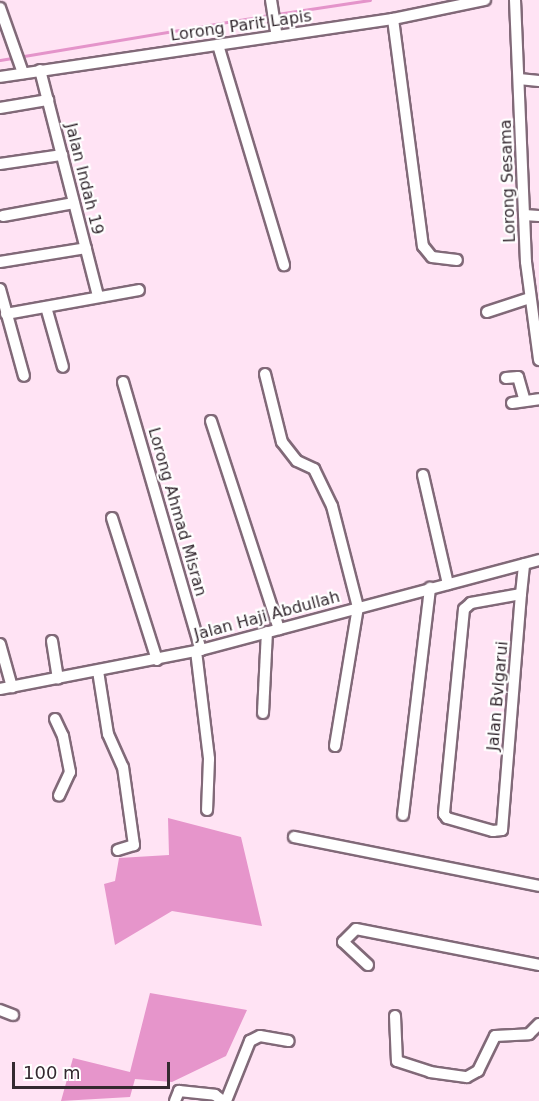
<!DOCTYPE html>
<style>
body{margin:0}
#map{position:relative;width:539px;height:1101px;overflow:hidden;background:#ffe3f4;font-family:"DejaVu Sans",sans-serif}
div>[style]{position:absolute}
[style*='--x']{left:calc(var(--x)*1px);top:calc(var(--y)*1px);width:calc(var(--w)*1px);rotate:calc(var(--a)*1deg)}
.forest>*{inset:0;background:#e695cb}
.stream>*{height:3px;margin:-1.5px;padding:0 1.5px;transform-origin:1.5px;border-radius:1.5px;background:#e494ca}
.roads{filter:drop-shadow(2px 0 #816978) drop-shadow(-2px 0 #816978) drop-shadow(0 2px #816978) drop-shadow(0 -2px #816978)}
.minor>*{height:10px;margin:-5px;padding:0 5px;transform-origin:5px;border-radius:5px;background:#fff}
span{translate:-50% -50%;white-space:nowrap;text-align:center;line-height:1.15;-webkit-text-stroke:4.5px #fff;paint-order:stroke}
.street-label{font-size:16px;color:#342930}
.scale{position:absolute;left:12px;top:1062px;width:158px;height:27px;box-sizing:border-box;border:3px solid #342930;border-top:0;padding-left:8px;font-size:18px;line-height:21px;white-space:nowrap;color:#342930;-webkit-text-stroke:4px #fff;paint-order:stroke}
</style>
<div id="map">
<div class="forest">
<i style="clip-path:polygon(168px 818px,241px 837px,262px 926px,172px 911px,115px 945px,104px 884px,115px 881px,119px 858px,169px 855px)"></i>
<i style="clip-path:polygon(150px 993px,247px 1010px,226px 1056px,172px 1082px,135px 1079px,130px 1097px,61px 1101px,73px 1058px,130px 1072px)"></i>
</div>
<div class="stream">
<i style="--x:277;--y:14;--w:94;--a:-8.6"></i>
<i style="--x:0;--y:60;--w:274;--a:-9.5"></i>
</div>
<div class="roads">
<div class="minor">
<i style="--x:271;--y:0;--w:36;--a:81"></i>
<i style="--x:515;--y:0;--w:262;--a:87.6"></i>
<i style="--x:526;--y:262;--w:99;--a:82.4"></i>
<i style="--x:0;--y:8;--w:69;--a:70.5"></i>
<i style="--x:393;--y:19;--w:229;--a:82.5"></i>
<i style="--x:423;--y:246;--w:14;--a:51"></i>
<i style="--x:432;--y:257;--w:25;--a:7"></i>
<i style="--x:218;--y:45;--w:230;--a:73.3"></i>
<i style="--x:40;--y:70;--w:233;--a:75.6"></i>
<i style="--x:0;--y:77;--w:397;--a:-8.4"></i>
<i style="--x:393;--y:19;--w:94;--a:-11.7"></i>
<i style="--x:519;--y:79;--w:20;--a:6"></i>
<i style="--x:0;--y:108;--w:49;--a:-9.5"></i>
<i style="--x:0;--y:164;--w:63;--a:-8.3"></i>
<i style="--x:524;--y:215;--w:15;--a:4"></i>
<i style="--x:3;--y:216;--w:72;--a:-10.4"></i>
<i style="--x:0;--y:262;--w:87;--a:-9.2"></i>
<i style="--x:0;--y:289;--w:90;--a:74.6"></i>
<i style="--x:46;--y:307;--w:62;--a:74.2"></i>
<i style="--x:487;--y:312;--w:45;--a:-18"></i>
<i style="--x:6;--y:314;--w:135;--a:-10.2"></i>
<i style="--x:265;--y:374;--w:70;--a:76"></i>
<i style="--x:282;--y:442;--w:24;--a:52"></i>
<i style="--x:297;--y:461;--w:19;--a:25"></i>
<i style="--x:314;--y:469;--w:41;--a:64.1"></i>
<i style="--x:332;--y:506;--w:104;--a:75.6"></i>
<i style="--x:358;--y:607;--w:141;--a:99.4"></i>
<i style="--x:506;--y:378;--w:12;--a:-5"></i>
<i style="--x:518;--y:377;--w:25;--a:74"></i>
<i style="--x:123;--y:382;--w:279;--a:73.8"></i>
<i style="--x:512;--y:403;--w:27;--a:-8"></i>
<i style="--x:211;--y:421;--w:219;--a:71.9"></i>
<i style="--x:423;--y:475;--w:112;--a:77.1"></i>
<i style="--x:112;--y:518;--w:149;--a:72.4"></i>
<i style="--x:521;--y:594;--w:51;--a:169.8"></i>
<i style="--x:471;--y:603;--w:9;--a:139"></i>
<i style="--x:464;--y:609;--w:206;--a:95.6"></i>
<i style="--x:444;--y:814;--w:5;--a:53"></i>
<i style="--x:447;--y:818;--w:48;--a:15.8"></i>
<i style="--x:493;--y:831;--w:9;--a:-6"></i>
<i style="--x:502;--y:830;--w:237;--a:-85.4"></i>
<i style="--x:521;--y:594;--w:30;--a:-84"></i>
<i style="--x:52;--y:641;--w:38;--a:81"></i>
<i style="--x:0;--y:644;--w:45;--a:74.4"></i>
<i style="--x:196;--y:651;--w:109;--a:83.1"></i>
<i style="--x:209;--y:759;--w:51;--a:92.2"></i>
<i style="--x:98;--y:671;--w:64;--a:81"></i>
<i style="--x:108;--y:734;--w:36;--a:66"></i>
<i style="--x:123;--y:767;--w:79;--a:82"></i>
<i style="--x:134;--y:845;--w:17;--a:163"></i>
<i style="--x:0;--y:689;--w:205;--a:-11"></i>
<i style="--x:201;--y:650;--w:350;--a:-14.9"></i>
<i style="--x:263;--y:713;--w:81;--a:-87.2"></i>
<i style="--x:55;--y:719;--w:19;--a:65"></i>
<i style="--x:63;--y:736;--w:37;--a:79"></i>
<i style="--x:70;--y:772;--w:26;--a:115"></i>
<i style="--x:403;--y:815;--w:229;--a:-83.2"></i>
<i style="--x:294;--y:837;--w:250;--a:11.3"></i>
<i style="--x:368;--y:965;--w:34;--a:-137"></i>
<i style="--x:343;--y:942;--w:18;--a:-45"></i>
<i style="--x:356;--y:929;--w:187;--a:11.1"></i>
<i style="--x:0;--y:1010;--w:14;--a:21"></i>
<i style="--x:395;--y:1016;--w:45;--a:87.5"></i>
<i style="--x:397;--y:1061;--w:35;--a:18"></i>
<i style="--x:430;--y:1072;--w:37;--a:8"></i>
<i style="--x:467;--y:1077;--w:13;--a:-29"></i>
<i style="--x:478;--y:1071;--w:39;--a:-64"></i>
<i style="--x:495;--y:1036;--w:34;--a:-3"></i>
<i style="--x:529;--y:1034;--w:14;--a:-45"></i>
<i style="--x:175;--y:1101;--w:11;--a:-68"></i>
<i style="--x:179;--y:1091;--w:36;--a:6"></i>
<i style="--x:215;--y:1095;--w:10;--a:37"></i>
<i style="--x:226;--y:1101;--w:65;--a:-68.2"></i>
<i style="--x:250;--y:1041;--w:11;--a:-27"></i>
<i style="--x:260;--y:1036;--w:29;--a:10"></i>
</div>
</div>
<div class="street-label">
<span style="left:241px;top:26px;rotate:-8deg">Lorong Parit Lapis</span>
<span style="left:84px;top:179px;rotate:76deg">Jalan Indah 19</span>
<span style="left:508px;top:181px;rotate:-92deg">Lorong Sesama</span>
<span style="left:177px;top:512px;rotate:74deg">Lorong Ahmad Misran</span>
<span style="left:267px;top:616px;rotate:-15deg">Jalan Haji Abdullah</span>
<span style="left:498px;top:696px;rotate:-85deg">Jalan Bvlgarui</span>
</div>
<div class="scale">100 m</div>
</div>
